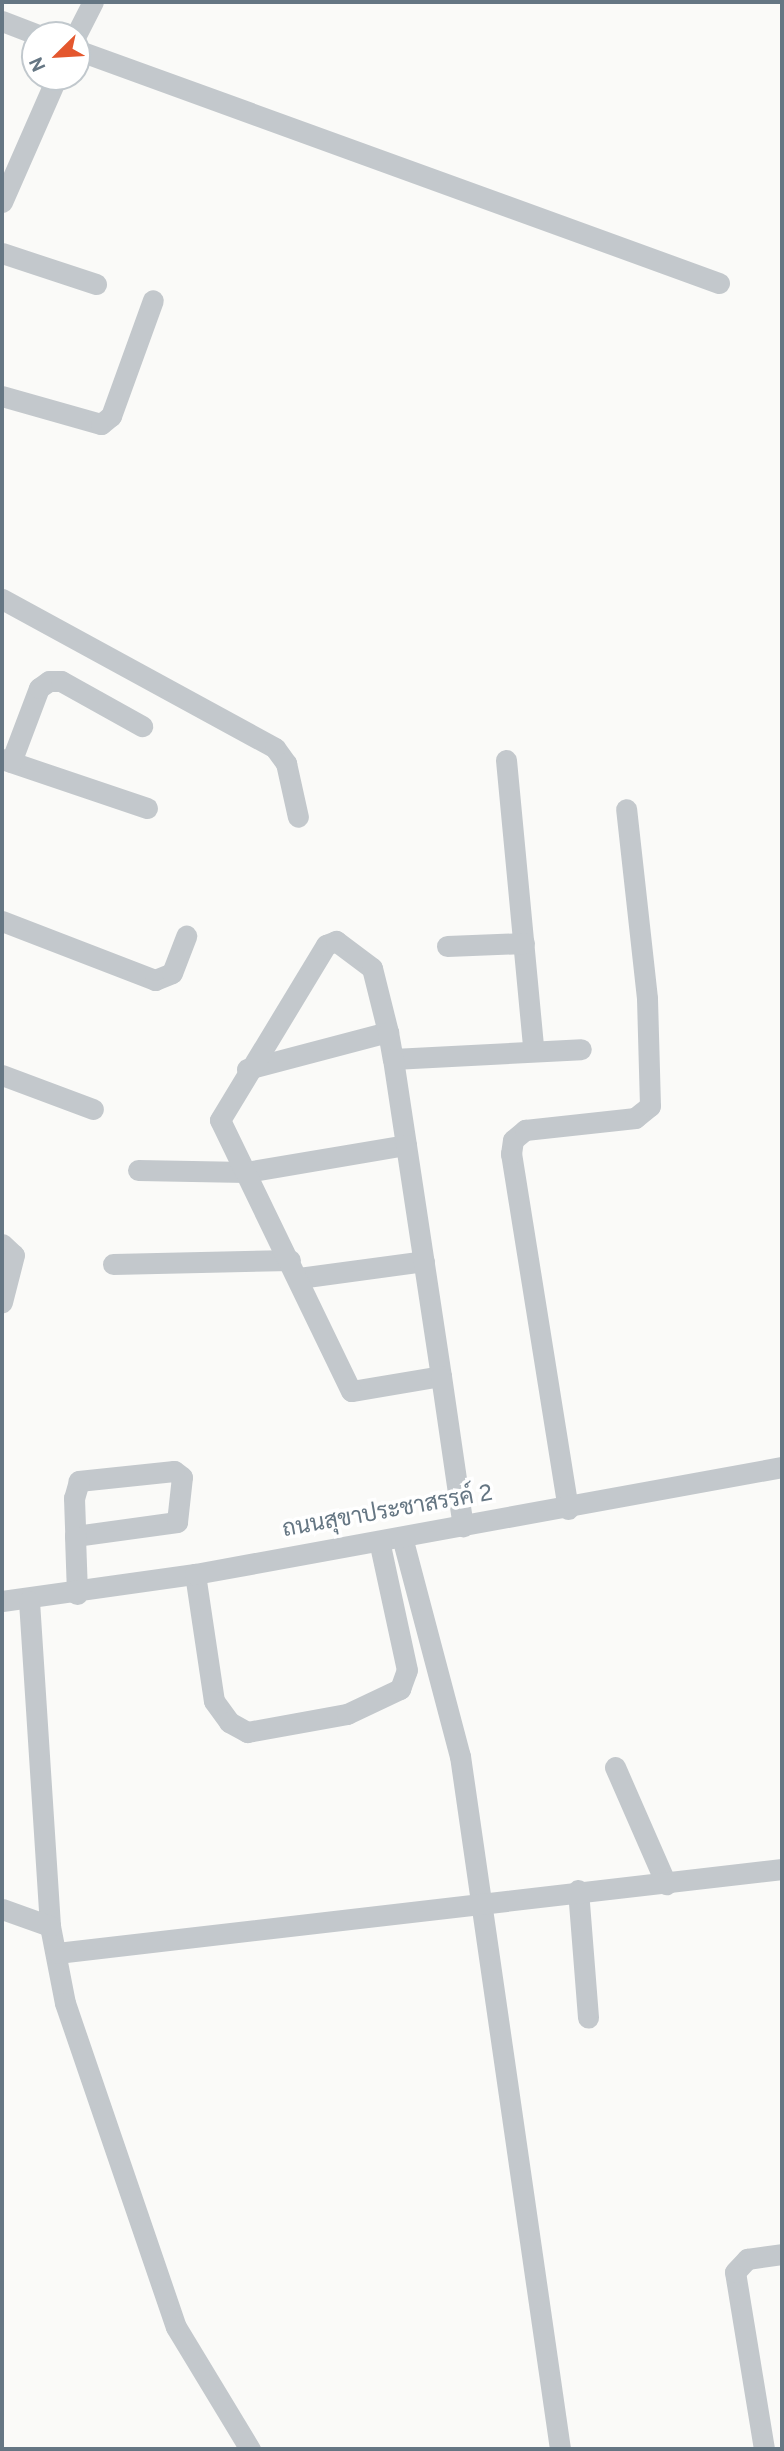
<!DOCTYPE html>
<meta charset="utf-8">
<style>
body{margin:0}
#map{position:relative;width:784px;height:2451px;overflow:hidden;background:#fafaf8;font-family:Overpass,Sarabun,sans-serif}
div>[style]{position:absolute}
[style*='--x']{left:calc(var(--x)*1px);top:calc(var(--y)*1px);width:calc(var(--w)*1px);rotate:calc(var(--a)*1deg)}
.minor>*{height:21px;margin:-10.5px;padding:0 10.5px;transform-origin:10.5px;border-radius:10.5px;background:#c3c8cc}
span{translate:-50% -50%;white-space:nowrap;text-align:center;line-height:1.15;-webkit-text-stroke:7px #fff;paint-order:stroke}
.street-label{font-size:23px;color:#657683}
.frame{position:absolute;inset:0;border:4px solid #657683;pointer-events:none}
.north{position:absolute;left:21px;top:21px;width:70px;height:70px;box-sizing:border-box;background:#fff;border:2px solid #c1c8cd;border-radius:50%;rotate:246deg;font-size:19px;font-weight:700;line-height:28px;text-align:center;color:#657683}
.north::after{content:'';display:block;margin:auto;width:24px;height:32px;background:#e4572e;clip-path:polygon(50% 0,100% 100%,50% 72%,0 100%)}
</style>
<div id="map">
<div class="minor">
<i style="--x:2;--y:21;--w:39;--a:21"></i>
<i style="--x:76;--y:35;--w:37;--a:-63"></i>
<i style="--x:77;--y:50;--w:683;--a:19.95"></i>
<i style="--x:2;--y:202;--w:137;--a:-66.3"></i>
<i style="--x:2;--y:253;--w:99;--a:18.3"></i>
<i style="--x:2;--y:396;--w:103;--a:15.8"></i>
<i style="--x:101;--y:424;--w:13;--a:-39"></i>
<i style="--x:111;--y:416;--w:123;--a:-70.1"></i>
<i style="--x:2;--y:599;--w:311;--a:28.6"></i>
<i style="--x:275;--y:748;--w:19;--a:54"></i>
<i style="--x:286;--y:763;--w:55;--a:77.5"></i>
<i style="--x:2;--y:759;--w:153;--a:18.7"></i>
<i style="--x:506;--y:760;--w:289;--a:84.6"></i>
<i style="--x:11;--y:762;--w:79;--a:-69.3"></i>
<i style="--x:39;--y:688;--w:12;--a:-35"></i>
<i style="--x:49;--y:681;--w:12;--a:0"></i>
<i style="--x:61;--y:681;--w:93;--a:29.1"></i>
<i style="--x:2;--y:921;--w:164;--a:21.1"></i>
<i style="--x:155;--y:980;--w:18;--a:-22"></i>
<i style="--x:172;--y:973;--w:40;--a:-69"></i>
<i style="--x:447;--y:946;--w:77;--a:-2.2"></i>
<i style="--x:393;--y:1059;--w:188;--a:-3"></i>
<i style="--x:247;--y:1069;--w:146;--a:-14.7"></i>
<i style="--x:2;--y:1075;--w:97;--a:20.5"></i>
<i style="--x:138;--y:1170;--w:108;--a:1.1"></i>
<i style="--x:246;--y:1172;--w:162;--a:-9.6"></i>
<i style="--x:2;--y:1244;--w:16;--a:43"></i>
<i style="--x:14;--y:1255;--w:49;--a:104.3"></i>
<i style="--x:113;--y:1264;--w:177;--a:-1.3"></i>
<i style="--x:299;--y:1278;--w:126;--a:-7.7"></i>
<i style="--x:441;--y:1376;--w:91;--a:170.5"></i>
<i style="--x:351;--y:1391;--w:301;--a:-115.8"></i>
<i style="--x:220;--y:1120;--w:205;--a:-58.8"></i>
<i style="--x:326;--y:945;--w:11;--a:-22"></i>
<i style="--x:336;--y:941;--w:45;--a:36.9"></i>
<i style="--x:372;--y:968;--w:66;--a:76"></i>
<i style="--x:388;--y:1032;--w:27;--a:80"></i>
<i style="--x:393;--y:1059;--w:87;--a:81.4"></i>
<i style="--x:406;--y:1145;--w:234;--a:81.4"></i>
<i style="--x:441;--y:1376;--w:152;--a:81.7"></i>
<i style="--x:568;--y:1509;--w:360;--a:-99.1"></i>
<i style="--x:511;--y:1154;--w:14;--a:-82"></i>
<i style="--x:513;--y:1140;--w:16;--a:-40"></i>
<i style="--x:525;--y:1130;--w:111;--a:-6.2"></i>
<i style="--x:635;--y:1118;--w:19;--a:-39"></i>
<i style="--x:650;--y:1106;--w:108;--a:-91.6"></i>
<i style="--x:647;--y:998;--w:190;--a:-96.3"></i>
<i style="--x:75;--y:1536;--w:103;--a:-7.8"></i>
<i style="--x:177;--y:1522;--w:45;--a:-83.7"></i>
<i style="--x:182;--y:1477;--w:10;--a:-143"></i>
<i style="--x:174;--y:1471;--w:96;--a:174"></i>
<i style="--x:79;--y:1481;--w:18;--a:106"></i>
<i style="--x:74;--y:1498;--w:38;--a:88"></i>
<i style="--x:75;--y:1536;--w:58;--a:88"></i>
<i style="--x:402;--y:1537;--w:227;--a:75.2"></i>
<i style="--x:460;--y:1756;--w:700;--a:81.79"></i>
<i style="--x:195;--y:1574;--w:128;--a:81.5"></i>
<i style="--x:214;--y:1701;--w:26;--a:54"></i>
<i style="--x:229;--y:1722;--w:21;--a:29"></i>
<i style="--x:247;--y:1732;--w:102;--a:-10.2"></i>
<i style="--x:347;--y:1714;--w:59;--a:-25.3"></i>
<i style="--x:400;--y:1689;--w:20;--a:-70"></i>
<i style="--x:407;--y:1670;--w:132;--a:-102.2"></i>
<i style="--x:2;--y:1601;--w:195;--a:-8"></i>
<i style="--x:195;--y:1574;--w:597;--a:-10.33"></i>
<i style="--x:29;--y:1601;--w:326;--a:86.3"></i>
<i style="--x:50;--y:1926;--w:78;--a:79"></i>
<i style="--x:65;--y:2003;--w:342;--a:71.1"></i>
<i style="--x:176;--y:2327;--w:143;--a:58.8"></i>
<i style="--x:615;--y:1767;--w:128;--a:66.4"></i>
<i style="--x:578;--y:1890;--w:128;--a:85.5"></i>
<i style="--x:2;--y:1909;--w:51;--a:19.5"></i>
<i style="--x:57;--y:1953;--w:730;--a:-6.61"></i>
<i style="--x:764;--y:2449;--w:179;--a:-99.3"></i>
<i style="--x:735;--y:2272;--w:18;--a:-47"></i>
<i style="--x:747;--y:2259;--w:35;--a:-8"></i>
</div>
<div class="street-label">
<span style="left:388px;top:1513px;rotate:-10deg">ถนนสุขาประชาสรรค์ 2</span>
</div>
<div class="frame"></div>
<div class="north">N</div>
</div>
